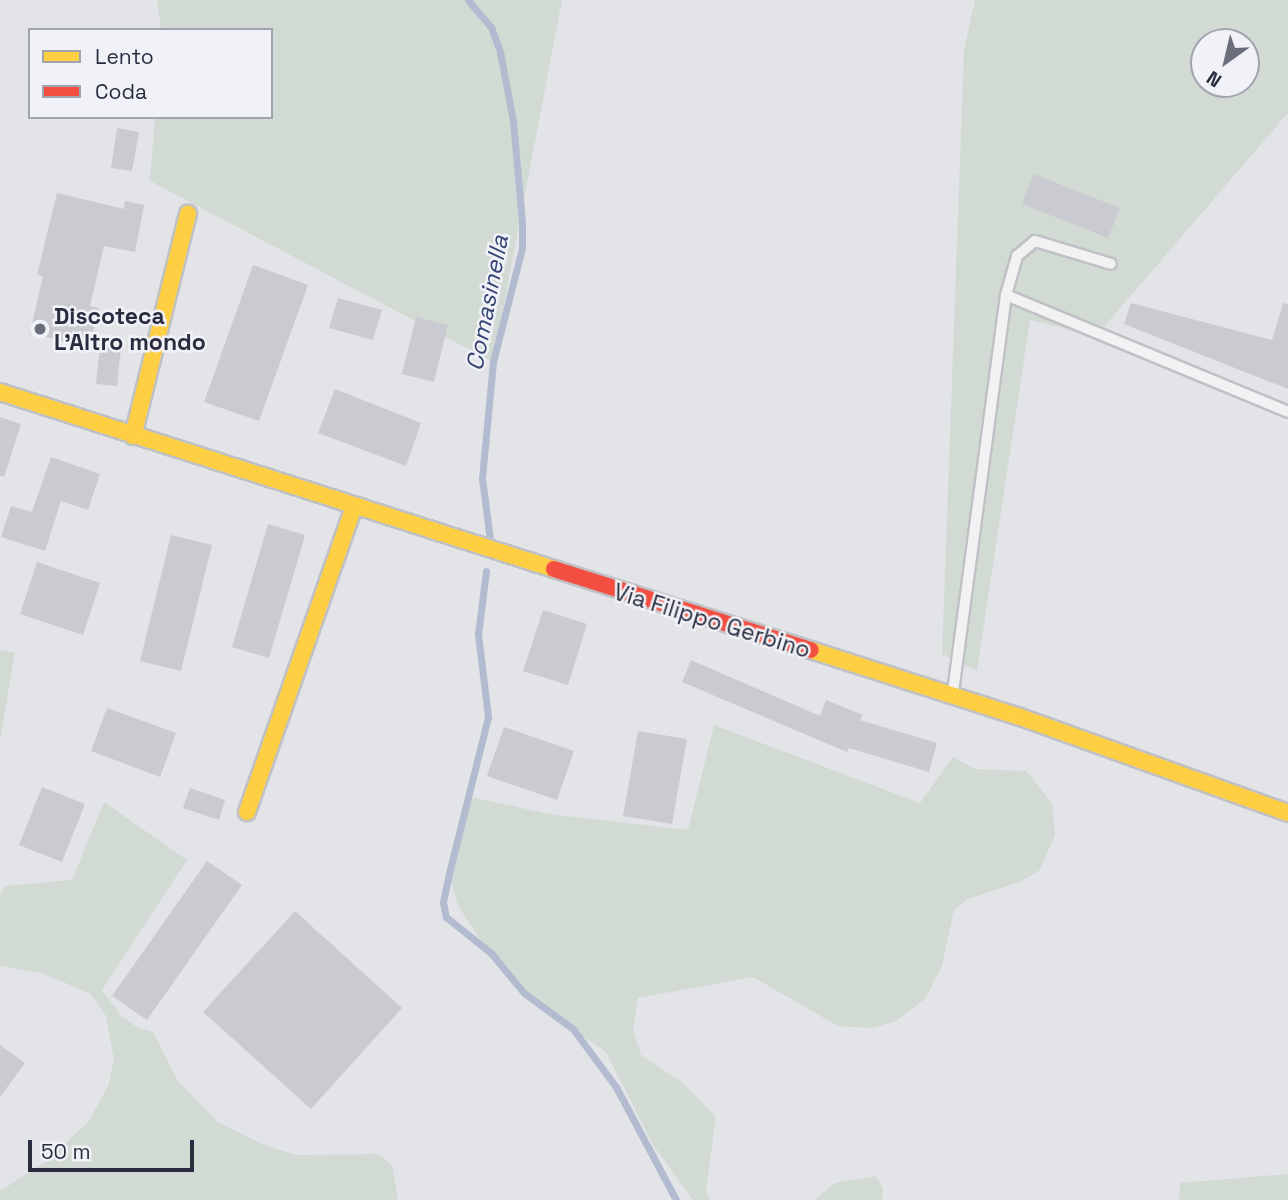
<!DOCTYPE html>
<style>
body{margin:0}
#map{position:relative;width:1288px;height:1200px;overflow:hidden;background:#e3e4e7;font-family:"Space Grotesk",sans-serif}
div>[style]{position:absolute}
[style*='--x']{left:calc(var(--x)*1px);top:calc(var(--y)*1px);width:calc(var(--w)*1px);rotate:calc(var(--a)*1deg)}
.green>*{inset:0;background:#d1dbd3}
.stream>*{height:7px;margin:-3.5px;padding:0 3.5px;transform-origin:3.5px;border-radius:3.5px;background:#b3bbd1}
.building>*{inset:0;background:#cacbd0}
.roads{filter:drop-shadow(2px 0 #c0c1c4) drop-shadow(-2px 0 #c0c1c4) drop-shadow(0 2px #c0c1c4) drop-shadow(0 -2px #c0c1c4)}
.lane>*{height:10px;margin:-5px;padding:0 5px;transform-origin:5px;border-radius:5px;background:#f2f2f5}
.slow>*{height:16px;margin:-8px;padding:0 8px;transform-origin:8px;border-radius:8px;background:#ffcf43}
.jam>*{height:16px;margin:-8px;padding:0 8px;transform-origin:8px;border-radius:8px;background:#f24e42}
.dots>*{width:19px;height:19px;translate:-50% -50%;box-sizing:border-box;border:4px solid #f1f2f7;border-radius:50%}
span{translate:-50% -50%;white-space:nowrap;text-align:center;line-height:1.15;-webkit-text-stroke:5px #f1f2f7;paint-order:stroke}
.poi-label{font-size:23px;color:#2a2d40;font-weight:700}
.left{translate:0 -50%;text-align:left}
.street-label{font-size:23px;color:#2a2d40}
.water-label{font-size:24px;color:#364473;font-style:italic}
.legend{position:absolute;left:28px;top:28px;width:245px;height:91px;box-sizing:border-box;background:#f1f2f7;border:2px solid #a1a3ae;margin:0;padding:9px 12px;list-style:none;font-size:21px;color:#2a2d40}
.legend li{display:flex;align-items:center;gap:14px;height:35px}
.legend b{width:35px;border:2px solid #a1a3ae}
.north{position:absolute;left:1190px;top:28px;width:70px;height:70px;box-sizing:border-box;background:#f1f2f7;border:2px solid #a1a3ae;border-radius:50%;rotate:214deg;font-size:19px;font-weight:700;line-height:28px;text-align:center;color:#2a2d40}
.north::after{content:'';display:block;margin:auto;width:24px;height:32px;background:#6b6d7a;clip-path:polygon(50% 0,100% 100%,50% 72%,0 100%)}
.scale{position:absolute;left:28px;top:1140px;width:166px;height:32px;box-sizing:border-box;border:4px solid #2a2d40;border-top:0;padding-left:9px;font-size:21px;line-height:24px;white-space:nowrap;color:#2a2d40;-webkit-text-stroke:5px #f1f2f7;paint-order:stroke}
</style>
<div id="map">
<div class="green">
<i style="clip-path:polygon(157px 0,562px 0,493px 362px,150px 181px,155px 117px,271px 117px,271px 30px,161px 30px)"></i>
<i style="clip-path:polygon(evenodd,975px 0,1288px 0,1288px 113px,1096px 336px,1030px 320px,977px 671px,942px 654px,964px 50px,975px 0,1204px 42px,1246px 42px,1246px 84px,1204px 84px,1204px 42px)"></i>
<i style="clip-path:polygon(0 650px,15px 652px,0 741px)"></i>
<i style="clip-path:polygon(714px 725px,920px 803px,953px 757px,975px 769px,1026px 771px,1052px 803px,1055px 835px,1040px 870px,1022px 881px,968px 899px,954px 910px,942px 966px,925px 999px,896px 1021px,872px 1028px,838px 1026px,753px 977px,638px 998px,633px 1030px,641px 1055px,683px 1083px,716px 1117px,706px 1191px,710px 1200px,693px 1200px,653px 1145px,606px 1052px,543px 1010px,497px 965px,458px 906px,448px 870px,467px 796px,549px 814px,688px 830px)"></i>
<i style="clip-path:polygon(104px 802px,187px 860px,102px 990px,121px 1015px,138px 1028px,153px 1032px,177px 1080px,218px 1122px,264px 1145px,296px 1155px,379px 1154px,392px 1165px,398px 1200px,0 1200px,0 1191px,48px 1160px,89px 1121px,108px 1086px,114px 1059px,106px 1016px,91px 994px,42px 973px,0 966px,0 894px,5px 886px,72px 880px)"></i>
<i style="clip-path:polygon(1288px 1174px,1288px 1200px,1179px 1200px,1180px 1183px)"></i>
<i style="clip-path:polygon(875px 1176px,883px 1188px,882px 1200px,814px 1200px,835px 1183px)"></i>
</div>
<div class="stream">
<i style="--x:468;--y:0;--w:35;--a:50"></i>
<i style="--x:491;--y:27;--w:27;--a:70"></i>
<i style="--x:500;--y:52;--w:70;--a:79.3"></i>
<i style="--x:513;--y:121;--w:101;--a:84.9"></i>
<i style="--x:522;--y:222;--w:26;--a:90"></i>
<i style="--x:522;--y:248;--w:118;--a:104.3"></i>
<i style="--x:493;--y:362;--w:117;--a:95.4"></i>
<i style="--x:482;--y:478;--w:63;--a:82.6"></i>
<i style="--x:486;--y:571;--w:64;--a:97.2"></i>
<i style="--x:478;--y:634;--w:84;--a:83.1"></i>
<i style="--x:488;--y:717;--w:157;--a:104"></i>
<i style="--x:450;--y:869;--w:34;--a:102"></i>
<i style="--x:443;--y:902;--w:15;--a:79"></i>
<i style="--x:446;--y:917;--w:58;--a:38.7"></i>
<i style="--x:491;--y:953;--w:52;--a:50.5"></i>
<i style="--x:524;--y:993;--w:61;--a:36.3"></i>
<i style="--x:573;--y:1029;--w:72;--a:53.4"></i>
<i style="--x:616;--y:1087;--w:128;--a:62"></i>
</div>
<div class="building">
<i style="clip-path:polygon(117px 128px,139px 132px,132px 171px,111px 168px)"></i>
<i style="clip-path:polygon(1034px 174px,1120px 208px,1108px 238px,1022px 204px)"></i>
<i style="clip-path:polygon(57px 193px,124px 209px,125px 201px,144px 205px,135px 252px,104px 246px,90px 306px,99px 308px,89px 347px,30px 333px,43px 276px,37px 275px)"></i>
<i style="clip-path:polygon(253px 265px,308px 285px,259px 421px,204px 402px)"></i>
<i style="clip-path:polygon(338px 298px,382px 310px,373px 340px,329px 328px)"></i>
<i style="clip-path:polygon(1131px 303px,1272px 340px,1283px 303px,1288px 304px,1288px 389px,1124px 324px)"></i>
<i style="clip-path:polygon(416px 317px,448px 325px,434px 382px,402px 374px)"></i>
<i style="clip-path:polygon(100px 346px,121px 348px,117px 386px,96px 384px)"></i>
<i style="clip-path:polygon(335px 389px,421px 423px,406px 466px,318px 433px)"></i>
<i style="clip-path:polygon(0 417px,21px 424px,4px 477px,0 476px)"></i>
<i style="clip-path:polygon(51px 457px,100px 474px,88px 510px,61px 501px,45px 551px,1px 537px,11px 506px,32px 512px)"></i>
<i style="clip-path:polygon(268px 524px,305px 535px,269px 658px,232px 647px)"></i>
<i style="clip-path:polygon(171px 535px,212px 545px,181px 671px,140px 661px)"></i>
<i style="clip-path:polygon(37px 562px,100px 583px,83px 635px,20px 614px)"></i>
<i style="clip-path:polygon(543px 610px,587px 624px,568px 685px,523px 671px)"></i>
<i style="clip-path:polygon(691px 660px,820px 716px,826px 700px,863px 715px,860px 720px,937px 743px,929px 772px,849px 748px,847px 752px,682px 682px)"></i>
<i style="clip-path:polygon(107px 708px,176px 733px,160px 777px,91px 751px)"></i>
<i style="clip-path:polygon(504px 727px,574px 751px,557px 800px,487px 776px)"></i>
<i style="clip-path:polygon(638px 731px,687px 739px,672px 824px,623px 816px)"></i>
<i style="clip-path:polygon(42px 787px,85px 804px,62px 862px,19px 845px)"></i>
<i style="clip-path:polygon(190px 788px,225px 800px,219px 820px,183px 808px)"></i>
<i style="clip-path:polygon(207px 861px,242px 885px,147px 1020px,112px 996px)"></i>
<i style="clip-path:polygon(295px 911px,402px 1008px,311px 1109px,203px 1012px)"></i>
<i style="clip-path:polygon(0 1045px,25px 1063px,0 1097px)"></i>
</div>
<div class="roads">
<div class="lane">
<i style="--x:1006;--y:295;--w:305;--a:22.5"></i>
<i style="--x:953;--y:692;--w:401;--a:-82.4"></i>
<i style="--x:1006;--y:295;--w:41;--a:-74.2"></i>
<i style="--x:1017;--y:256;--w:23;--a:-40"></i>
<i style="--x:1035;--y:241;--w:79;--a:16.8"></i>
</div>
<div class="slow">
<i style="--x:0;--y:392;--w:582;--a:17.72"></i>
<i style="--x:133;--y:436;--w:229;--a:-76.1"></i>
<i style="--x:811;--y:650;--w:219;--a:17.8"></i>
<i style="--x:1020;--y:717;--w:285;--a:19.7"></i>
<i style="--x:247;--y:812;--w:323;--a:-70.7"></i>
</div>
<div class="jam">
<i style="--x:554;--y:569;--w:269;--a:17.5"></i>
</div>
</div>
<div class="dots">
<i style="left:40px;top:329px;background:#6b6d7a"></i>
</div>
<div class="poi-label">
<span class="left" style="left:54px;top:329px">Discoteca<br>L'Altro mondo</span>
</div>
<div class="street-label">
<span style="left:712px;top:621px;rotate:17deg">Via Filippo Gerbino</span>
</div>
<div class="water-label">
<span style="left:487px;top:303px;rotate:-79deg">Comasinella</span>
</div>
<ul class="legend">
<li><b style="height:9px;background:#ffcf43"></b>Lento</li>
<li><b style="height:9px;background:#f24e42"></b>Coda</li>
</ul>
<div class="north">N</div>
<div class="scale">50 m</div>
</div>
